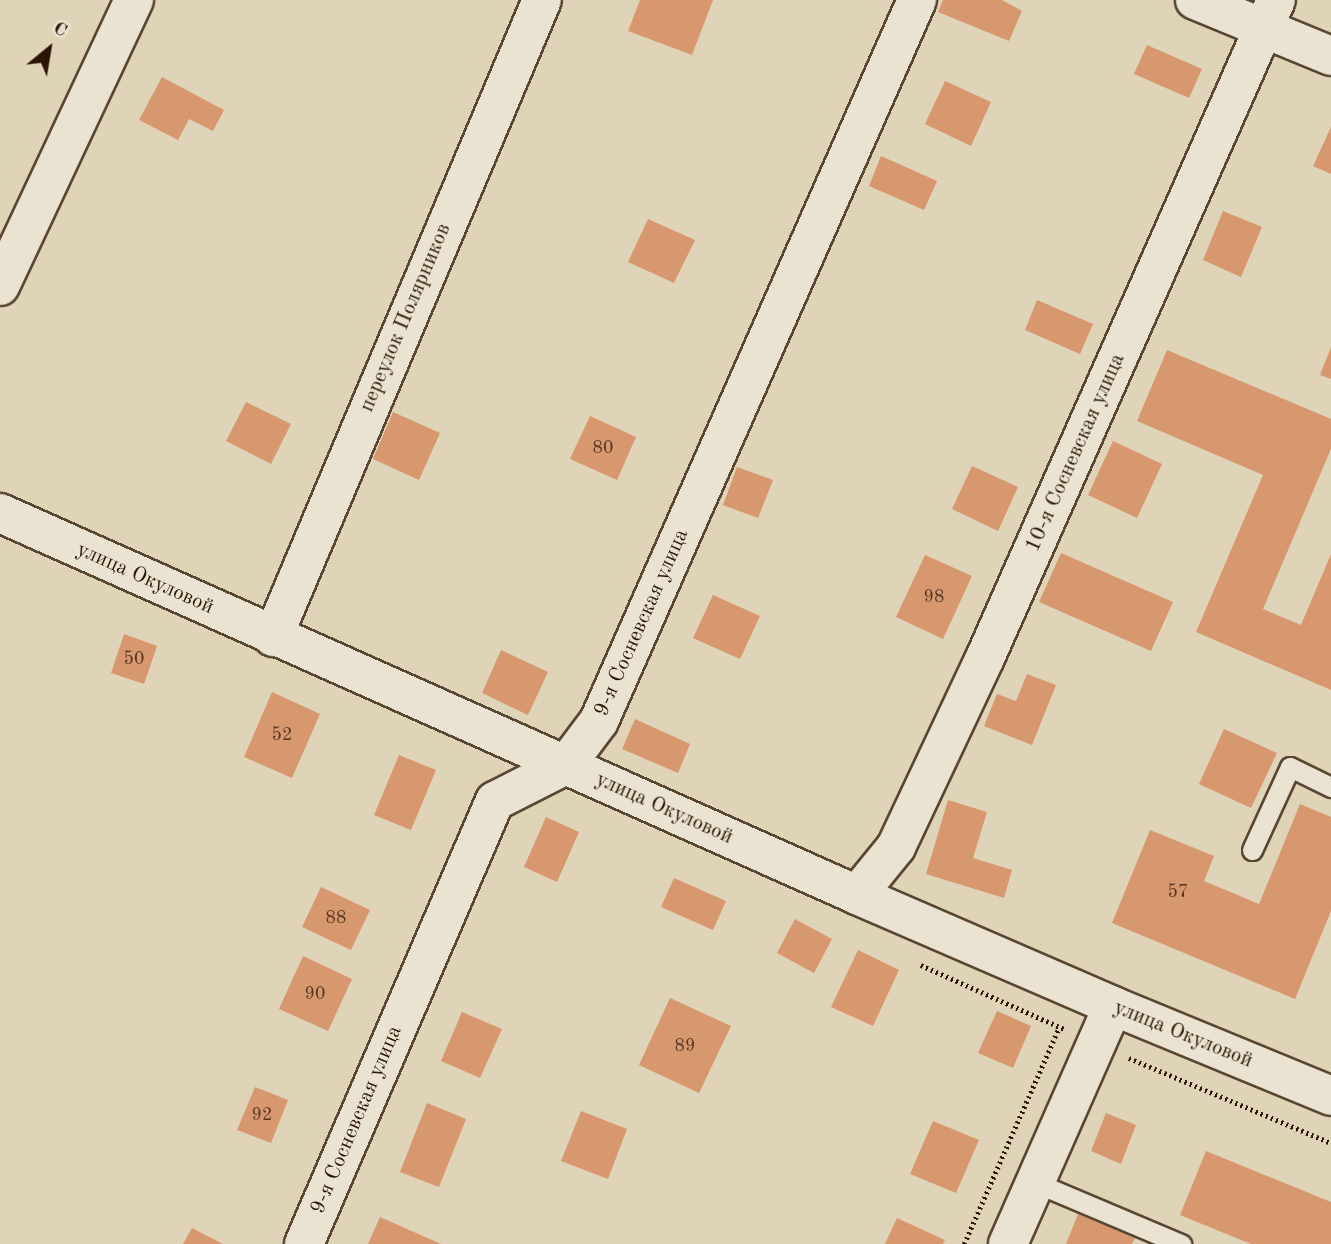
<!DOCTYPE html>
<meta charset="utf-8">
<style>
body{margin:0}
#map{position:relative;width:1331px;height:1244px;overflow:hidden;background:#e0d4b8;font-family:"Old Standard TT",serif}
div>[style]{position:absolute}
[style*='--x']{left:calc(var(--x)*1px);top:calc(var(--y)*1px);width:calc(var(--w)*1px);rotate:calc(var(--a)*1deg)}
.building>*{inset:0;background:#d7976f}
.path>*{height:4.5px;margin-top:-2.25px;transform-origin:0;background:repeating-linear-gradient(90deg,#2b1605 0 2px,transparent 0 5.5px)}
.roads{filter:drop-shadow(2px 0 #584632) drop-shadow(-2px 0 #584632) drop-shadow(0 2px #584632) drop-shadow(0 -2px #584632)}
.service>*{height:19px;margin:-9.5px;padding:0 9.5px;transform-origin:9.5px;border-radius:9.5px;background:#ebe3d1}
.minor>*{height:38px;margin:-19px;padding:0 19px;transform-origin:19px;border-radius:19px;background:#ebe3d1}
.tertiary>*{height:38px;margin:-19px;padding:0 19px;transform-origin:19px;border-radius:19px;background:#ebe3d1}
span{translate:-50% -50%;white-space:nowrap;text-align:center;line-height:1.15;-webkit-text-stroke:5px #ebe3d1;paint-order:stroke}
.number-label{font-size:18px;color:#563620}
.number-label span{-webkit-text-stroke-width:0}
.street-label{font-size:21px;color:#2b1605}
.north{position:absolute;left:14px;top:14px;width:70px;height:70px;-webkit-text-stroke:5px #ebe3d1;paint-order:stroke;rotate:30deg;font-size:19px;font-weight:700;line-height:28px;text-align:center;color:#2b1605}
.north::after{content:'';display:block;margin:auto;width:24px;height:32px;background:#2b1605;clip-path:polygon(50% 0,100% 100%,50% 72%,0 100%)}
</style>
<div id="map">
<div class="building">
<i style="clip-path:polygon(640px 0,713px 0,692px 55px,628px 31px)"></i>
<i style="clip-path:polygon(943px 0,1002px 0,1022px 11px,1009px 41px,938px 12px)"></i>
<i style="clip-path:polygon(1147px 45px,1202px 69px,1189px 98px,1134px 74px)"></i>
<i style="clip-path:polygon(162px 77px,224px 110px,213px 131px,189px 119px,178px 140px,139px 120px)"></i>
<i style="clip-path:polygon(945px 81px,991px 102px,971px 146px,925px 124px)"></i>
<i style="clip-path:polygon(1331px 127px,1331px 174px,1313px 166px)"></i>
<i style="clip-path:polygon(881px 156px,937px 181px,924px 210px,869px 186px)"></i>
<i style="clip-path:polygon(1223px 211px,1262px 227px,1241px 277px,1203px 260px)"></i>
<i style="clip-path:polygon(648px 219px,695px 240px,674px 283px,628px 262px)"></i>
<i style="clip-path:polygon(1037px 300px,1093px 324px,1080px 354px,1025px 330px)"></i>
<i style="clip-path:polygon(1331px 347px,1331px 379px,1320px 375px)"></i>
<i style="clip-path:polygon(1167px 350px,1331px 419px,1331px 449px,1263px 609px,1301px 625px,1331px 554px,1331px 690px,1196px 632px,1263px 475px,1137px 421px)"></i>
<i style="clip-path:polygon(246px 402px,291px 424px,271px 464px,226px 441px)"></i>
<i style="clip-path:polygon(393px 412px,440px 433px,419px 480px,373px 459px)"></i>
<i style="clip-path:polygon(590px 416px,636px 437px,617px 480px,570px 459px)"></i>
<i style="clip-path:polygon(1113px 441px,1162px 464px,1137px 518px,1088px 495px)"></i>
<i style="clip-path:polygon(972px 466px,1018px 487px,998px 531px,952px 509px)"></i>
<i style="clip-path:polygon(737px 467px,773px 480px,758px 518px,723px 505px)"></i>
<i style="clip-path:polygon(1061px 553px,1173px 602px,1151px 651px,1039px 602px)"></i>
<i style="clip-path:polygon(925px 555px,972px 576px,943px 639px,896px 617px)"></i>
<i style="clip-path:polygon(713px 595px,760px 616px,740px 659px,693px 638px)"></i>
<i style="clip-path:polygon(124px 634px,157px 646px,144px 684px,111px 673px)"></i>
<i style="clip-path:polygon(501px 650px,548px 672px,528px 715px,482px 693px)"></i>
<i style="clip-path:polygon(1027px 674px,1056px 685px,1032px 745px,984px 726px,997px 694px,1016px 701px)"></i>
<i style="clip-path:polygon(272px 692px,320px 714px,292px 778px,244px 757px)"></i>
<i style="clip-path:polygon(635px 719px,690px 744px,678px 773px,622px 749px)"></i>
<i style="clip-path:polygon(1224px 729px,1277px 753px,1251px 808px,1199px 784px)"></i>
<i style="clip-path:polygon(399px 755px,436px 770px,411px 830px,374px 815px)"></i>
<i style="clip-path:polygon(948px 800px,987px 812px,973px 858px,1012px 870px,1004px 898px,926px 874px)"></i>
<i style="clip-path:polygon(1300px 804px,1331px 817px,1331px 911px,1295px 999px,1112px 923px,1150px 830px,1214px 856px,1204px 881px,1259px 904px)"></i>
<i style="clip-path:polygon(546px 817px,579px 832px,557px 882px,524px 867px)"></i>
<i style="clip-path:polygon(674px 878px,726px 901px,713px 930px,661px 907px)"></i>
<i style="clip-path:polygon(321px 887px,370px 910px,351px 950px,302px 927px)"></i>
<i style="clip-path:polygon(795px 919px,832px 939px,814px 973px,777px 953px)"></i>
<i style="clip-path:polygon(858px 950px,899px 970px,873px 1026px,831px 1007px)"></i>
<i style="clip-path:polygon(303px 956px,352px 979px,328px 1031px,279px 1009px)"></i>
<i style="clip-path:polygon(670px 998px,731px 1026px,699px 1093px,639px 1065px)"></i>
<i style="clip-path:polygon(997px 1011px,1031px 1026px,1013px 1068px,978px 1053px)"></i>
<i style="clip-path:polygon(462px 1012px,502px 1029px,480px 1078px,441px 1061px)"></i>
<i style="clip-path:polygon(255px 1087px,288px 1100px,271px 1143px,237px 1130px)"></i>
<i style="clip-path:polygon(427px 1103px,466px 1119px,439px 1187px,400px 1172px)"></i>
<i style="clip-path:polygon(581px 1111px,627px 1129px,608px 1179px,561px 1161px)"></i>
<i style="clip-path:polygon(1106px 1113px,1136px 1125px,1121px 1164px,1091px 1151px)"></i>
<i style="clip-path:polygon(933px 1121px,979px 1140px,956px 1193px,910px 1174px)"></i>
<i style="clip-path:polygon(1206px 1151px,1331px 1202px,1331px 1244px,1251px 1244px,1180px 1215px)"></i>
<i style="clip-path:polygon(1078px 1214px,1135px 1238px,1132px 1244px,1066px 1244px)"></i>
<i style="clip-path:polygon(380px 1217px,441px 1244px,368px 1244px)"></i>
<i style="clip-path:polygon(897px 1218px,945px 1240px,943px 1244px,885px 1244px)"></i>
<i style="clip-path:polygon(192px 1228px,223px 1244px,183px 1244px)"></i>
</div>
<div class="path">
<i style="--x:921;--y:965;--w:159;--a:24.1"></i>
<i style="--x:1129;--y:1058;--w:219;--a:22.8"></i>
<i style="--x:964;--y:1244;--w:236;--a:-66.3"></i>
</div>
<div class="roads">
<div class="service">
<i style="--x:1252;--y:850;--w:91;--a:-65.4"></i>
<i style="--x:1290;--y:767;--w:46;--a:26"></i>
<i style="--x:1034;--y:1182;--w:160;--a:22.9"></i>
</div>
<div class="minor">
<i style="--x:1195;--y:0;--w:147;--a:22.4"></i>
<i style="--x:0;--y:286;--w:316;--a:-64.9"></i>
<i style="--x:273;--y:637;--w:691;--a:-67.11"></i>
<i style="--x:857;--y:895;--w:62;--a:-50.9"></i>
<i style="--x:896;--y:847;--w:209;--a:-64.8"></i>
<i style="--x:985;--y:658;--w:719;--a:-66.14"></i>
<i style="--x:304;--y:1244;--w:482;--a:-66.7"></i>
<i style="--x:495;--y:801;--w:80;--a:-26.9"></i>
<i style="--x:566;--y:765;--w:55;--a:-53.1"></i>
<i style="--x:599;--y:721;--w:788;--a:-66.2"></i>
</div>
<div class="tertiary">
<i style="--x:0;--y:513;--w:938;--a:24.02"></i>
<i style="--x:857;--y:895;--w:279;--a:23.4"></i>
<i style="--x:1113;--y:1006;--w:236;--a:22.4"></i>
<i style="--x:1008;--y:1244;--w:260;--a:-66.2"></i>
</div>
</div>
<div class="number-label">
<span style="left:603px;top:448px">80</span>
<span style="left:934px;top:597px">98</span>
<span style="left:134px;top:659px">50</span>
<span style="left:282px;top:735px">52</span>
<span style="left:1178px;top:892px">57</span>
<span style="left:336px;top:918px">88</span>
<span style="left:315px;top:994px">90</span>
<span style="left:685px;top:1046px">89</span>
<span style="left:262px;top:1115px">92</span>
</div>
<div class="street-label">
<span style="left:406px;top:318px;rotate:-67deg">переулок Полярников</span>
<span style="left:1076px;top:453px;rotate:-66deg">10-я Сосневская улица</span>
<span style="left:145px;top:579px;rotate:24deg">улица Окуловой</span>
<span style="left:642px;top:623px;rotate:-66deg">9-я Сосневская улица</span>
<span style="left:664px;top:809px;rotate:24deg">улица Окуловой</span>
<span style="left:1183px;top:1035px;rotate:22deg">улица Окуловой</span>
<span style="left:357px;top:1120px;rotate:-67deg">9-я Сосневская улица</span>
</div>
<div class="north">С</div>
</div>
